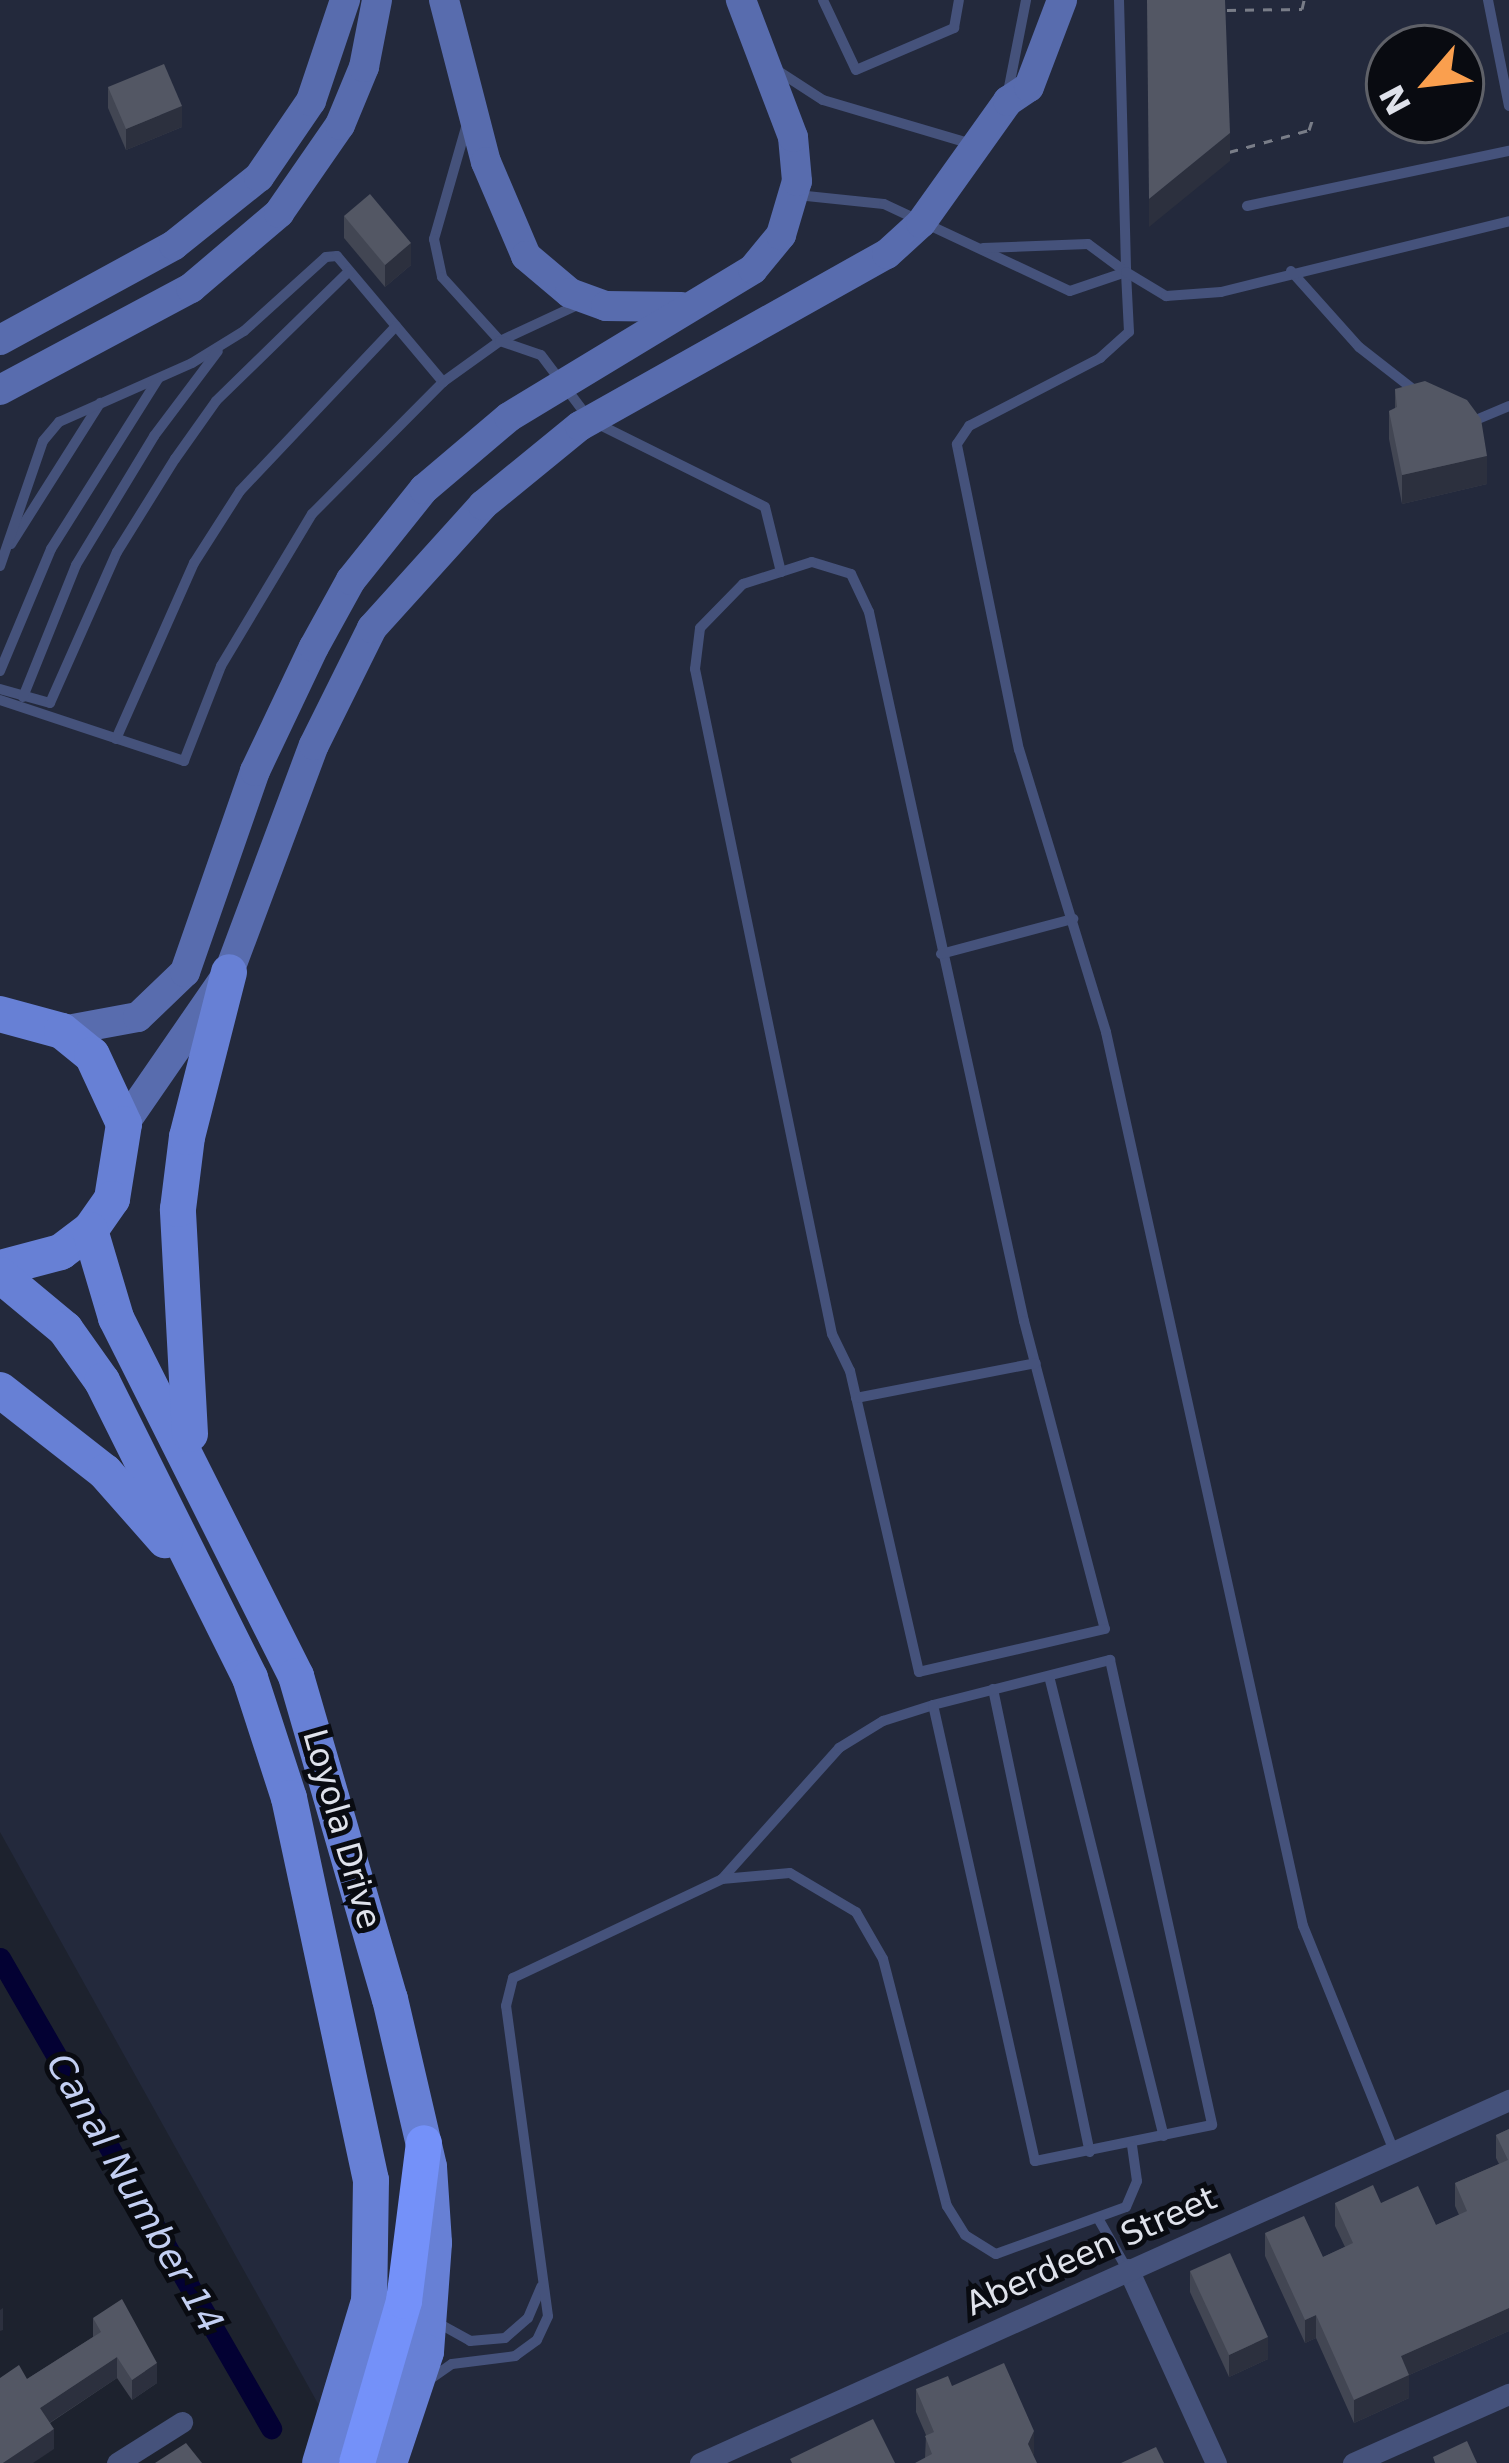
<!DOCTYPE html>
<style>
body{margin:0}
#map{position:relative;width:1509px;height:2463px;overflow:hidden;background:#1d222e;font-family:"DejaVu Sans",sans-serif}
div>[style]{position:absolute}
[style*='--x']{left:calc(var(--x)*1px);top:calc(var(--y)*1px);width:calc(var(--w)*1px);rotate:calc(var(--a)*1deg)}
.built>*{inset:0;background:#23293c}
.canal>*{height:21px;margin:-10.5px;padding:0 10.5px;transform-origin:10.5px;border-radius:10.5px;background:#030133}
.path>*{height:3px;margin-top:-1.5px;transform-origin:0;background:repeating-linear-gradient(90deg,#797d88 0 9px,transparent 0 18px)}
.lane>*{height:10px;margin:-5px;padding:0 5px;transform-origin:5px;border-radius:5px;background:#45527b}
.street>*{height:21px;margin:-10.5px;padding:0 10.5px;transform-origin:10.5px;border-radius:10.5px;background:#45527b}
.secondary>*{height:30px;margin:-15px;padding:0 15px;transform-origin:15px;border-radius:15px;background:#586cae}
.primary>*{height:36px;margin:-18px;padding:0 18px;transform-origin:18px;border-radius:18px;background:#6780d5}
.highway>*{height:36px;margin:-18px;padding:0 18px;transform-origin:18px;border-radius:18px;background:#7491f9}
.wall>*{inset:0;background:#424653}
.shaded-wall>*{inset:0;background:#2c303e}
.building>*{inset:0;background:#535764}
span{translate:-50% -50%;white-space:nowrap;text-align:center;line-height:1.15;-webkit-text-stroke:10px #090b11;paint-order:stroke}
.street-label{font-size:33px;color:#dfe2eb}
.water-label{font-size:36px;color:#c3cff2;font-style:italic}
.north{position:absolute;left:1365px;top:24px;width:120px;height:120px;box-sizing:border-box;background:#090b11;border:3px solid #5f6168;border-radius:50%;rotate:242deg;font-size:33px;font-weight:700;line-height:48px;text-align:center;color:#dfe2eb}
.north::after{content:'';display:block;margin:auto;width:42px;height:54px;background:#fa9f4e;clip-path:polygon(50% 0,100% 100%,50% 72%,0 100%)}
</style>
<div id="map">
<div class="built">
<i style="clip-path:polygon(evenodd,0 0,1509px 0,1509px 2463px,351px 2463px,0 1832px,0 0,1389px 48px,1461px 48px,1461px 120px,1389px 120px,1389px 48px)"></i>
</div>
<div class="canal">
<i style="--x:0;--y:1958;--w:543;--a:60.03"></i>
</div>
<div class="path">
<i style="--x:1227;--y:10;--w:75;--a:-0.8"></i>
<i style="--x:1302;--y:9;--w:9;--a:-77"></i>
<i style="--x:1229;--y:152;--w:83;--a:-15.4"></i>
<i style="--x:1309;--y:130;--w:16;--a:-72"></i>
</div>
<div class="lane">
<i style="--x:823;--y:0;--w:77;--a:64.8"></i>
<i style="--x:856;--y:70;--w:107;--a:-23.2"></i>
<i style="--x:954;--y:28;--w:28;--a:-80"></i>
<i style="--x:1119;--y:0;--w:272;--a:88.5"></i>
<i style="--x:1488;--y:0;--w:108;--a:78.8"></i>
<i style="--x:775;--y:69;--w:57;--a:32.9"></i>
<i style="--x:823;--y:100;--w:159;--a:16.5"></i>
<i style="--x:1008;--y:92;--w:94;--a:-78.9"></i>
<i style="--x:467;--y:124;--w:120;--a:106"></i>
<i style="--x:434;--y:239;--w:39;--a:78"></i>
<i style="--x:442;--y:277;--w:86;--a:47.8"></i>
<i style="--x:500;--y:341;--w:83;--a:-25"></i>
<i style="--x:797;--y:195;--w:87;--a:5.9"></i>
<i style="--x:884;--y:204;--w:205;--a:25.1"></i>
<i style="--x:1070;--y:291;--w:59;--a:-18.7"></i>
<i style="--x:1247;--y:206;--w:268;--a:-11.9"></i>
<i style="--x:983;--y:248;--w:105;--a:-2.2"></i>
<i style="--x:1088;--y:244;--w:47;--a:36.4"></i>
<i style="--x:1291;--y:271;--w:102;--a:48.2"></i>
<i style="--x:1359;--y:347;--w:75;--a:37.9"></i>
<i style="--x:1471;--y:422;--w:41;--a:-22.8"></i>
<i style="--x:11;--y:544;--w:167;--a:-57.7"></i>
<i style="--x:812;--y:562;--w:41;--a:17.1"></i>
<i style="--x:851;--y:574;--w:42;--a:64.7"></i>
<i style="--x:869;--y:612;--w:726;--a:77.67"></i>
<i style="--x:1024;--y:1321;--w:318;--a:75.3"></i>
<i style="--x:1105;--y:1629;--w:191;--a:167"></i>
<i style="--x:919;--y:1672;--w:309;--a:-102.9"></i>
<i style="--x:850;--y:1371;--w:41;--a:-115.9"></i>
<i style="--x:832;--y:1334;--w:679;--a:-101.64"></i>
<i style="--x:695;--y:669;--w:41;--a:-83"></i>
<i style="--x:700;--y:628;--w:62;--a:-45.7"></i>
<i style="--x:743;--y:584;--w:72;--a:-17.7"></i>
<i style="--x:0;--y:566;--w:132;--a:-71"></i>
<i style="--x:43;--y:441;--w:25;--a:-50"></i>
<i style="--x:59;--y:422;--w:145;--a:-23.9"></i>
<i style="--x:192;--y:363;--w:61;--a:-31.6"></i>
<i style="--x:244;--y:331;--w:110;--a:-42.1"></i>
<i style="--x:326;--y:257;--w:11;--a:-5"></i>
<i style="--x:337;--y:256;--w:165;--a:49.9"></i>
<i style="--x:0;--y:671;--w:132;--a:-67.3"></i>
<i style="--x:51;--y:549;--w:201;--a:-57.8"></i>
<i style="--x:0;--y:689;--w:52;--a:15.6"></i>
<i style="--x:50;--y:703;--w:165;--a:-66.1"></i>
<i style="--x:117;--y:552;--w:110;--a:-58.1"></i>
<i style="--x:175;--y:459;--w:71;--a:-54.7"></i>
<i style="--x:216;--y:401;--w:186;--a:-44.3"></i>
<i style="--x:23;--y:697;--w:142;--a:-68.1"></i>
<i style="--x:76;--y:565;--w:151;--a:-58.8"></i>
<i style="--x:154;--y:436;--w:106;--a:-53"></i>
<i style="--x:0;--y:700;--w:194;--a:18.3"></i>
<i style="--x:184;--y:761;--w:102;--a:-68.7"></i>
<i style="--x:221;--y:666;--w:177;--a:-59.1"></i>
<i style="--x:312;--y:514;--w:186;--a:-45.2"></i>
<i style="--x:443;--y:382;--w:70;--a:-35.7"></i>
<i style="--x:500;--y:341;--w:43;--a:18.9"></i>
<i style="--x:541;--y:355;--w:81;--a:53"></i>
<i style="--x:590;--y:420;--w:195;--a:26.4"></i>
<i style="--x:765;--y:507;--w:67;--a:76.2"></i>
<i style="--x:116;--y:739;--w:193;--a:-66.1"></i>
<i style="--x:194;--y:563;--w:85;--a:-57.4"></i>
<i style="--x:240;--y:491;--w:227;--a:-46.6"></i>
<i style="--x:941;--y:954;--w:137;--a:-14.9"></i>
<i style="--x:856;--y:1398;--w:183;--a:-11"></i>
<i style="--x:1049;--y:1676;--w:474;--a:76"></i>
<i style="--x:993;--y:1689;--w:473;--a:78.2"></i>
<i style="--x:722;--y:1879;--w:176;--a:-48.2"></i>
<i style="--x:839;--y:1748;--w:52;--a:-31.5"></i>
<i style="--x:883;--y:1721;--w:52;--a:-17.7"></i>
<i style="--x:933;--y:1705;--w:183;--a:-14.3"></i>
<i style="--x:1110;--y:1660;--w:476;--a:77.6"></i>
<i style="--x:1212;--y:2125;--w:181;--a:168.5"></i>
<i style="--x:1035;--y:2161;--w:467;--a:-102.6"></i>
<i style="--x:1394;--y:2151;--w:243;--a:-112"></i>
<i style="--x:1303;--y:1926;--w:915;--a:-102.43"></i>
<i style="--x:1106;--y:1032;--w:295;--a:-107.1"></i>
<i style="--x:1019;--y:750;--w:312;--a:-101.5"></i>
<i style="--x:957;--y:444;--w:22;--a:-56"></i>
<i style="--x:969;--y:426;--w:148;--a:-27.4"></i>
<i style="--x:1100;--y:358;--w:39;--a:-42"></i>
<i style="--x:1129;--y:332;--w:60;--a:-92.9"></i>
<i style="--x:1126;--y:272;--w:47;--a:31"></i>
<i style="--x:1166;--y:296;--w:55;--a:-4.2"></i>
<i style="--x:1221;--y:292;--w:297;--a:-13.8"></i>
<i style="--x:1099;--y:2220;--w:56;--a:60.3"></i>
<i style="--x:438;--y:2323;--w:37;--a:29"></i>
<i style="--x:470;--y:2341;--w:35;--a:-5"></i>
<i style="--x:505;--y:2338;--w:30;--a:-41"></i>
<i style="--x:528;--y:2318;--w:34;--a:-67"></i>
<i style="--x:429;--y:2380;--w:28;--a:-35"></i>
<i style="--x:452;--y:2364;--w:64;--a:-7.2"></i>
<i style="--x:515;--y:2356;--w:27;--a:-36"></i>
<i style="--x:537;--y:2340;--w:26;--a:-65"></i>
<i style="--x:548;--y:2316;--w:313;--a:-97.7"></i>
<i style="--x:506;--y:2006;--w:29;--a:-76"></i>
<i style="--x:513;--y:1978;--w:231;--a:-25.3"></i>
<i style="--x:722;--y:1879;--w:68;--a:-5"></i>
<i style="--x:790;--y:1873;--w:77;--a:30.6"></i>
<i style="--x:856;--y:1912;--w:54;--a:60.1"></i>
<i style="--x:883;--y:1959;--w:255;--a:75.5"></i>
<i style="--x:947;--y:2206;--w:34;--a:58"></i>
<i style="--x:965;--y:2235;--w:36;--a:32"></i>
<i style="--x:996;--y:2254;--w:138;--a:-19.9"></i>
<i style="--x:1126;--y:2207;--w:28;--a:-67"></i>
<i style="--x:1137;--y:2181;--w:35;--a:-98"></i>
</div>
<div class="street">
<i style="--x:1128;--y:2269;--w:213;--a:65.6"></i>
<i style="--x:117;--y:2463;--w:77;--a:-32.2"></i>
<i style="--x:700;--y:2463;--w:887;--a:-24.17"></i>
<i style="--x:1353;--y:2463;--w:171;--a:-23.9"></i>
</div>
<div class="secondary">
<i style="--x:444;--y:0;--w:167;--a:75.5"></i>
<i style="--x:486;--y:162;--w:102;--a:66.9"></i>
<i style="--x:526;--y:256;--w:57;--a:40.1"></i>
<i style="--x:570;--y:293;--w:38;--a:20"></i>
<i style="--x:606;--y:306;--w:75;--a:0.8"></i>
<i style="--x:0;--y:340;--w:198;--a:-28.6"></i>
<i style="--x:174;--y:245;--w:109;--a:-38.7"></i>
<i style="--x:259;--y:177;--w:92;--a:-55.6"></i>
<i style="--x:311;--y:101;--w:107;--a:-71.4"></i>
<i style="--x:0;--y:390;--w:217;--a:-28.1"></i>
<i style="--x:191;--y:288;--w:116;--a:-40.4"></i>
<i style="--x:279;--y:213;--w:107;--a:-55.3"></i>
<i style="--x:340;--y:125;--w:63;--a:-67.5"></i>
<i style="--x:364;--y:67;--w:68;--a:-79"></i>
<i style="--x:62;--y:1031;--w:77;--a:-10.4"></i>
<i style="--x:138;--y:1017;--w:65;--a:-43.8"></i>
<i style="--x:185;--y:972;--w:213;--a:-70.8"></i>
<i style="--x:255;--y:771;--w:137;--a:-64.6"></i>
<i style="--x:314;--y:647;--w:77;--a:-61.1"></i>
<i style="--x:351;--y:580;--w:117;--a:-51.3"></i>
<i style="--x:424;--y:489;--w:111;--a:-40.3"></i>
<i style="--x:509;--y:417;--w:285;--a:-31.2"></i>
<i style="--x:753;--y:269;--w:44;--a:-50.5"></i>
<i style="--x:781;--y:235;--w:56;--a:-73.5"></i>
<i style="--x:797;--y:181;--w:44;--a:-95.2"></i>
<i style="--x:793;--y:137;--w:147;--a:-110.8"></i>
<i style="--x:124;--y:1124;--w:185;--a:-55.4"></i>
<i style="--x:229;--y:972;--w:242;--a:-69.5"></i>
<i style="--x:314;--y:745;--w:131;--a:-63.6"></i>
<i style="--x:372;--y:628;--w:166;--a:-47.9"></i>
<i style="--x:483;--y:505;--w:125;--a:-39.2"></i>
<i style="--x:580;--y:426;--w:352;--a:-29.3"></i>
<i style="--x:887;--y:254;--w:46;--a:-42.4"></i>
<i style="--x:921;--y:223;--w:150;--a:-54.5"></i>
<i style="--x:1008;--y:101;--w:25;--a:-34"></i>
<i style="--x:1029;--y:87;--w:93;--a:-69.2"></i>
</div>
<div class="primary">
<i style="--x:0;--y:1014;--w:64;--a:15.3"></i>
<i style="--x:62;--y:1031;--w:38;--a:39"></i>
<i style="--x:92;--y:1055;--w:76;--a:65.1"></i>
<i style="--x:124;--y:1124;--w:76;--a:99.1"></i>
<i style="--x:112;--y:1199;--w:38;--a:125"></i>
<i style="--x:90;--y:1230;--w:36;--a:143"></i>
<i style="--x:61;--y:1252;--w:63;--a:165.3"></i>
<i style="--x:90;--y:1230;--w:92;--a:73.5"></i>
<i style="--x:116;--y:1318;--w:401;--a:63.3"></i>
<i style="--x:296;--y:1676;--w:336;--a:73.8"></i>
<i style="--x:390;--y:1999;--w:172;--a:76.9"></i>
<i style="--x:429;--y:2167;--w:76;--a:86.2"></i>
<i style="--x:434;--y:2243;--w:109;--a:94.2"></i>
<i style="--x:426;--y:2352;--w:117;--a:108.4"></i>
<i style="--x:0;--y:1275;--w:85;--a:39.7"></i>
<i style="--x:65;--y:1329;--w:64;--a:54.6"></i>
<i style="--x:102;--y:1381;--w:332;--a:63.5"></i>
<i style="--x:250;--y:1678;--w:126;--a:72"></i>
<i style="--x:289;--y:1798;--w:391;--a:77.9"></i>
<i style="--x:371;--y:2180;--w:121;--a:90.9"></i>
<i style="--x:369;--y:2301;--w:169;--a:106.8"></i>
<i style="--x:0;--y:1390;--w:133;--a:38"></i>
<i style="--x:105;--y:1472;--w:91;--a:48.6"></i>
<i style="--x:190;--y:1434;--w:225;--a:-93.1"></i>
<i style="--x:178;--y:1209;--w:73;--a:-82.9"></i>
<i style="--x:187;--y:1137;--w:170;--a:-75.7"></i>
</div>
<div class="highway">
<i style="--x:357;--y:2463;--w:169;--a:-73.8"></i>
<i style="--x:404;--y:2301;--w:159;--a:-82.8"></i>
</div>
<div class="wall">
<i style="clip-path:polygon(108px 87px,182px 127px,126px 150px,108px 108px)"></i>
<i style="clip-path:polygon(344px 216px,411px 265px,385px 287px,344px 238px)"></i>
<i style="clip-path:polygon(1395px 389px,1487px 484px,1402px 504px,1389px 439px,1389px 411px,1395px 409px)"></i>
<i style="clip-path:polygon(1509px 2129px,1509px 2331px,1409px 2375px,1409px 2398px,1354px 2423px,1316px 2338px,1305px 2343px,1265px 2256px,1265px 2233px,1323px 2257px,1345px 2247px,1335px 2226px,1335px 2203px,1381px 2203px,1436px 2225px,1459px 2215px,1455px 2206px,1455px 2183px,1499px 2164px,1496px 2158px,1496px 2135px)"></i>
<i style="clip-path:polygon(1190px 2271px,1268px 2359px,1229px 2377px,1190px 2292px)"></i>
<i style="clip-path:polygon(93px 2318px,157px 2383px,132px 2400px,117px 2378px,50px 2423px,54px 2449px,27px 2379px,93px 2337px)"></i>
<i style="clip-path:polygon(952px 2386px,1034px 2454px,925px 2458px,926px 2435px,916px 2412px,916px 2389px)"></i>
</div>
<div class="shaded-wall">
<i style="clip-path:polygon(182px 106px,182px 127px,126px 150px,126px 129px)"></i>
<i style="clip-path:polygon(1230px 133px,1230px 161px,1149px 227px,1149px 199px)"></i>
<i style="clip-path:polygon(411px 243px,411px 265px,385px 287px,385px 265px)"></i>
<i style="clip-path:polygon(1487px 456px,1487px 484px,1402px 504px,1402px 475px)"></i>
<i style="clip-path:polygon(3px 2308px,3px 2330px,0 2331px,0 2310px)"></i>
<i style="clip-path:polygon(1509px 2308px,1509px 2331px,1409px 2375px,1409px 2398px,1354px 2423px,1354px 2400px,1401px 2356px)"></i>
<i style="clip-path:polygon(1316px 2315px,1316px 2338px,1305px 2343px,1305px 2320px)"></i>
<i style="clip-path:polygon(1268px 2337px,1268px 2359px,1229px 2377px,1229px 2355px)"></i>
<i style="clip-path:polygon(117px 2357px,117px 2378px,40px 2429px,40px 2408px)"></i>
<i style="clip-path:polygon(157px 2363px,157px 2383px,132px 2400px,132px 2380px)"></i>
<i style="clip-path:polygon(54px 2429px,54px 2449px,33px 2463px,3px 2463px)"></i>
<i style="clip-path:polygon(1034px 2431px,1034px 2454px,1030px 2463px,1028px 2444px)"></i>
</div>
<div class="building">
<i style="clip-path:polygon(1147px 0,1225px 0,1230px 133px,1149px 199px)"></i>
<i style="clip-path:polygon(164px 64px,182px 106px,126px 129px,108px 87px)"></i>
<i style="clip-path:polygon(370px 194px,411px 243px,385px 265px,344px 216px)"></i>
<i style="clip-path:polygon(1425px 381px,1467px 400px,1481px 419px,1487px 456px,1402px 475px,1389px 411px,1397px 407px,1395px 389px)"></i>
<i style="clip-path:polygon(1509px 2129px,1509px 2308px,1401px 2356px,1409px 2375px,1354px 2400px,1316px 2315px,1305px 2320px,1265px 2233px,1304px 2216px,1323px 2257px,1353px 2243px,1335px 2203px,1373px 2185px,1381px 2203px,1418px 2186px,1436px 2225px,1467px 2211px,1455px 2183px,1508px 2160px,1496px 2135px)"></i>
<i style="clip-path:polygon(1230px 2253px,1268px 2337px,1229px 2355px,1190px 2271px)"></i>
<i style="clip-path:polygon(122px 2299px,157px 2363px,132px 2380px,117px 2357px,40px 2408px,54px 2429px,3px 2463px,0 2463px,0 2378px,19px 2365px,27px 2379px,101px 2332px,93px 2318px)"></i>
<i style="clip-path:polygon(1004px 2363px,1034px 2431px,1028px 2444px,1037px 2463px,915px 2463px,932px 2454px,925px 2436px,934px 2432px,916px 2389px,948px 2376px,952px 2386px)"></i>
<i style="clip-path:polygon(873px 2419px,895px 2463px,792px 2463px,790px 2459px)"></i>
<i style="clip-path:polygon(1467px 2441px,1477px 2463px,1435px 2463px,1433px 2457px)"></i>
<i style="clip-path:polygon(186px 2443px,202px 2463px,155px 2463px)"></i>
<i style="clip-path:polygon(1156px 2447px,1164px 2463px,1121px 2463px)"></i>
</div>
<div class="street-label">
<span style="left:342px;top:1829px;rotate:74deg">Loyola Drive</span>
<span style="left:1091px;top:2251px;rotate:-24deg">Aberdeen Street</span>
</div>
<div class="water-label">
<span style="left:135px;top:2193px;rotate:60deg">Canal Number 14</span>
</div>
<div class="north">N</div>
</div>
